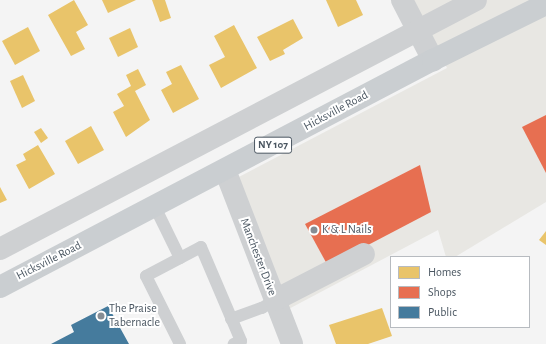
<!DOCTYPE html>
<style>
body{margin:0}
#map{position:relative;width:546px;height:344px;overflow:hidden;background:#f4f4f4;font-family:"Alegreya Sans",sans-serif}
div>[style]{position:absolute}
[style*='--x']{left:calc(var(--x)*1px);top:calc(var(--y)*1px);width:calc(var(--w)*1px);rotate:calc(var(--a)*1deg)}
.commercial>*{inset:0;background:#e8e7e3}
.homes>*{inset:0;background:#e9c46a}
.shops>*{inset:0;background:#e76f51}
.public>*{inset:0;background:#457b9d}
.service>*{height:12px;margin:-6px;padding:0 6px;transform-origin:6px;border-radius:6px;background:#ced0d2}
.minor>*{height:22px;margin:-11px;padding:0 11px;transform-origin:11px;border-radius:11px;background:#ced0d2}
.primary>*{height:22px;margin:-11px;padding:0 11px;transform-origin:11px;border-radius:11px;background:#caced1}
.dots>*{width:11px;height:11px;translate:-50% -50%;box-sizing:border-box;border:2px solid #fff;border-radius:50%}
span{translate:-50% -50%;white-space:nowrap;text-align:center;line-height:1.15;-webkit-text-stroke:4px #fff;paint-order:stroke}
.shield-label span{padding:1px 3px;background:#fff;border:1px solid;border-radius:3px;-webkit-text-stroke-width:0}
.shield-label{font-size:11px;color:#4a5661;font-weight:700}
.street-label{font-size:12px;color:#4a5661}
.poi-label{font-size:12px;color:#4a5661}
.left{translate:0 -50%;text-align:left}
.legend{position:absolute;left:390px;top:256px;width:140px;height:72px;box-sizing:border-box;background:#fff;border:1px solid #b7bbc0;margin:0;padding:5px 7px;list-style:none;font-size:12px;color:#4a5661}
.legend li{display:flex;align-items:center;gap:8px;height:20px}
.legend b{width:20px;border:1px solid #b7bbc0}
</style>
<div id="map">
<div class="commercial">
<i style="clip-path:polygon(412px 0,546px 0,546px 202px,455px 257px,446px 257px,438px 230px,283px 312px,235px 179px,447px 68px)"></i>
</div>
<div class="homes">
<i style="clip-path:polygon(74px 0,88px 25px,76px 32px,85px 49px,71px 56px,48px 15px)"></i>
<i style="clip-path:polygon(102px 0,136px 0,108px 13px)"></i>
<i style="clip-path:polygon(152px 0,165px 0,171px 18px,160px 22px)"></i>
<i style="clip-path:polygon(326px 0,356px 0,363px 15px,338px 27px)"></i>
<i style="clip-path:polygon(293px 19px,303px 38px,283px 50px,285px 54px,270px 61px,257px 37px)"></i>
<i style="clip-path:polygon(234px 25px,257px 68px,221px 88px,209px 65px,225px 57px,214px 36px)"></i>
<i style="clip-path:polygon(28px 27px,40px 51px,15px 65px,2px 41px)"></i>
<i style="clip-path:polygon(130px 28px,138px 47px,118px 57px,109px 38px)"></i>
<i style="clip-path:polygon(181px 65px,199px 99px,173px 113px,161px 90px,172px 84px,166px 72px)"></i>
<i style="clip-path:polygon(138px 69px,146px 85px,135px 91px,150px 120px,126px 137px,113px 112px,124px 106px,117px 94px,131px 86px,126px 75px)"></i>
<i style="clip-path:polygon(23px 75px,35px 101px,22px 108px,10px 81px)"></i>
<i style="clip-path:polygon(91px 126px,104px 150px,78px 164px,65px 141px)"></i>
<i style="clip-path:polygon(41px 128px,48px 138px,41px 143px,34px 132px)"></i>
<i style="clip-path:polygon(38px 145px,55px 174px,29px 189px,16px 165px,26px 160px,23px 154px)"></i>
<i style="clip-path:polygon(0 187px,7px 200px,0 203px)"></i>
<i style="clip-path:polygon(546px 231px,546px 245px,539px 240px)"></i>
<i style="clip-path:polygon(382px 308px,392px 336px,368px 344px,336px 344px,329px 325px)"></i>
</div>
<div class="shops">
<i style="clip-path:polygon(546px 115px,546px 173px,522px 127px)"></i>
<i style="clip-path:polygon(420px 165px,431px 212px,328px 266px,305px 224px)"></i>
</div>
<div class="public">
<i style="clip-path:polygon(108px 306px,129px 344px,51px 344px,74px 332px,71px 325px)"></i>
</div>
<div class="service">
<i style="--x:155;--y:207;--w:57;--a:63.9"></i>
<i style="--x:231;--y:319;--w:33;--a:-20"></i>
<i style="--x:262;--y:308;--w:15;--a:-32"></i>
<i style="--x:180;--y:344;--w:76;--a:-116.6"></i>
<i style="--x:146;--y:276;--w:62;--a:-27.8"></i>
<i style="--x:201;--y:247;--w:102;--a:66.9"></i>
<i style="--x:241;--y:341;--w:8;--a:157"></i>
</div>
<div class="minor">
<i style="--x:402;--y:0;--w:68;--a:62.7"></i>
<i style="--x:225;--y:170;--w:186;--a:68.9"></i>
<i style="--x:0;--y:249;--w:537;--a:-27.61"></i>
<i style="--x:275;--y:300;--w:100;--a:-27.3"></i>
</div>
<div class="primary">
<i style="--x:0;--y:287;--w:489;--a:-27.7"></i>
<i style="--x:433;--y:60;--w:126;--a:-26.4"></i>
</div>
<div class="dots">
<i style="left:314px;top:230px;background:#868d94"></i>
<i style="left:101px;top:316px;background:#868d94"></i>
</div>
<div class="shield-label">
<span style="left:273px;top:145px">NY 107</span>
</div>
<div class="street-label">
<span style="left:336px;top:111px;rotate:-28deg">Hicksville Road</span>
<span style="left:258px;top:257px;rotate:69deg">Manchester Drive</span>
<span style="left:49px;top:261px;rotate:-27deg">Hicksville Road</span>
</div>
<div class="poi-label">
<span class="left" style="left:322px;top:230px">K &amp; L Nails</span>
<span class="left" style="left:109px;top:316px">The Praise<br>Tabernacle</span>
</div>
<ul class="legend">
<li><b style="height:11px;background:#e9c46a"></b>Homes</li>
<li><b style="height:11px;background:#e76f51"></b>Shops</li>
<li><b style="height:11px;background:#457b9d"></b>Public</li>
</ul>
</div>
